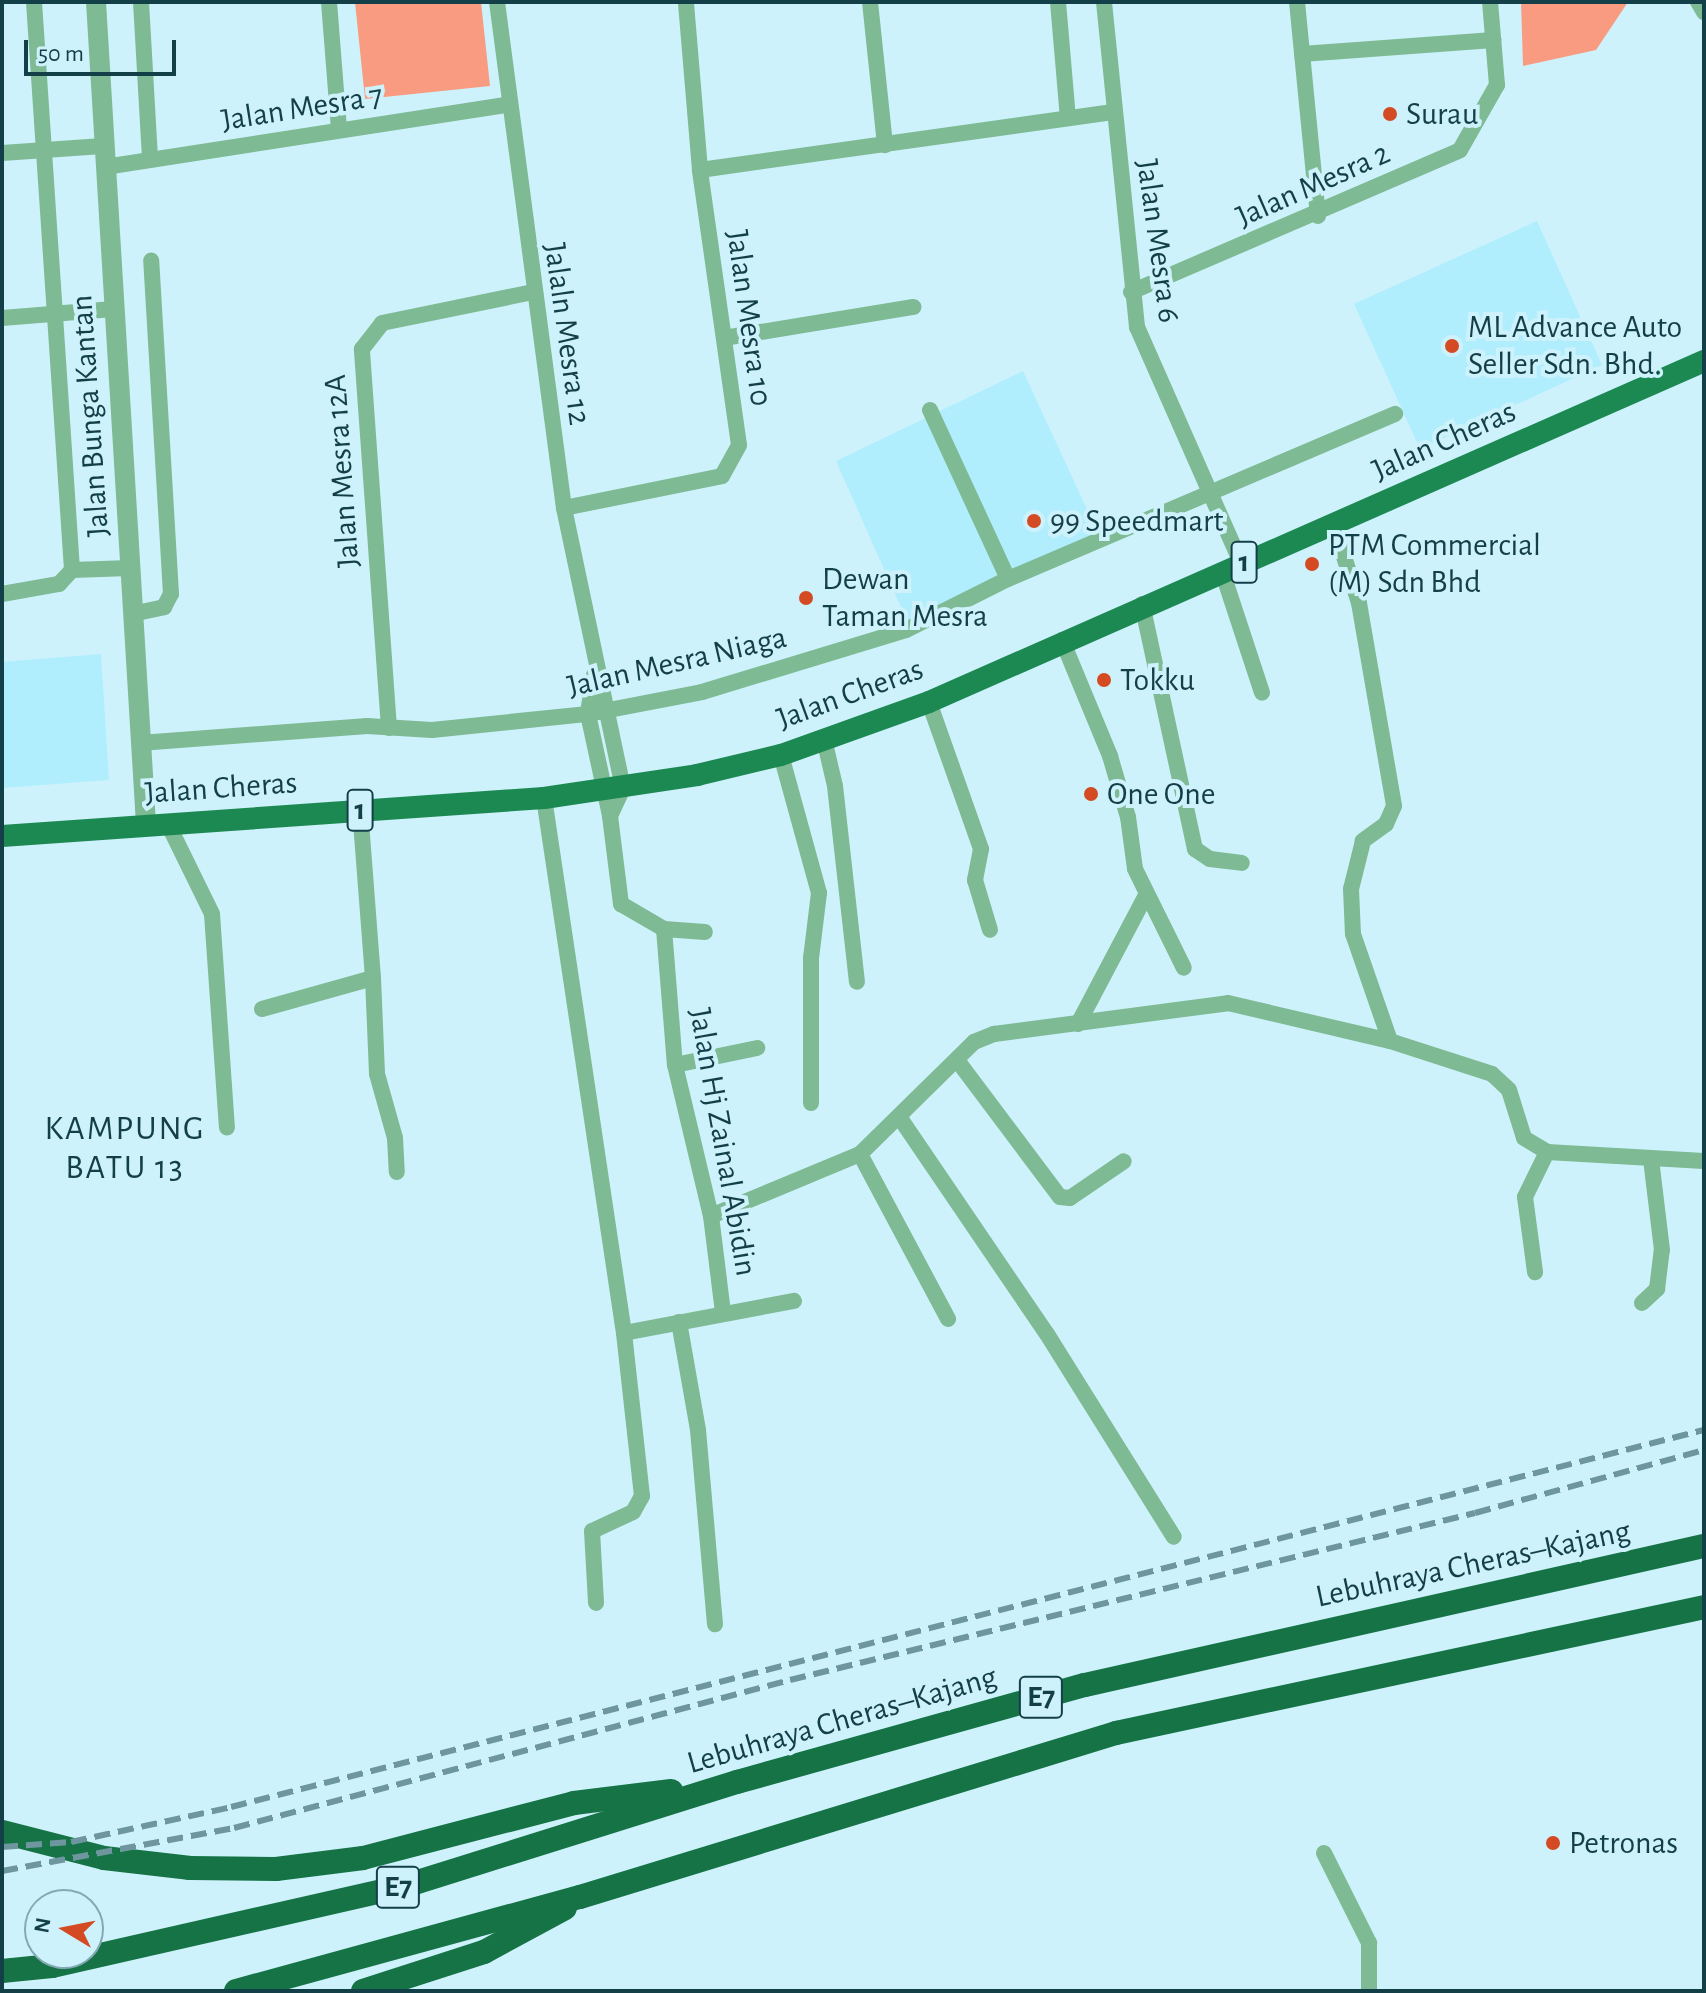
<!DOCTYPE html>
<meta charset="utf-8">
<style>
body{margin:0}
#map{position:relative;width:1706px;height:1993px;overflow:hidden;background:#cef2fb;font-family:"Alegreya Sans",sans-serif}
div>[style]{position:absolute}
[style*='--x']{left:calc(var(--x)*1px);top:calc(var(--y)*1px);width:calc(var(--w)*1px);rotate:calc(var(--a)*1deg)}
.built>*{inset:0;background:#b0eefe}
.green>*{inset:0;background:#f99b81}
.minor>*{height:16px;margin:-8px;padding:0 8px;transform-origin:8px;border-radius:8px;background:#7eba94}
.tertiary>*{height:20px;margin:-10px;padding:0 10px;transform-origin:10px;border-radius:10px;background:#7eba94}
.primary>*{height:22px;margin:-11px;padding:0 11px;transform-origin:11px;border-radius:11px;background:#1c8953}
.motorway>*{height:24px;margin:-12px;padding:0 12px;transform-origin:12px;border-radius:12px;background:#157345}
.rail>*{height:6px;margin-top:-3px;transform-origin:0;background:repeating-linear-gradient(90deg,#6e969f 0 16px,transparent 0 24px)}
.dots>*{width:22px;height:22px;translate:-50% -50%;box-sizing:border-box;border:4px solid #cef2fb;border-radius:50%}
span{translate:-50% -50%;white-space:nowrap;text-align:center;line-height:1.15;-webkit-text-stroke:8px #cef2fb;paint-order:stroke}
.shield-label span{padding:2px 6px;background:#cef2fb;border:2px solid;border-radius:6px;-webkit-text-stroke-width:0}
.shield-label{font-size:30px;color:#133f49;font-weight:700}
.street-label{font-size:32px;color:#133f49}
.poi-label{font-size:32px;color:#133f49}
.left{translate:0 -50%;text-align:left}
.neighbourhood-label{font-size:34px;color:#133f49;letter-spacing:2px}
.frame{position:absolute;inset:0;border:4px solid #133f49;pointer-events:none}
.north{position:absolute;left:24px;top:1889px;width:80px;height:80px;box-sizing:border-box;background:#cef2fb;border:2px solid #83aab4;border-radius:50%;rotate:280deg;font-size:22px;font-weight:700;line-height:32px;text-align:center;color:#133f49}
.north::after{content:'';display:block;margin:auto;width:28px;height:36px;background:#d34a23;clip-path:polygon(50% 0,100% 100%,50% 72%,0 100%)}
.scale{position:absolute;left:24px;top:40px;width:152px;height:36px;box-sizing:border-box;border:4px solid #133f49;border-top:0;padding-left:10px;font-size:24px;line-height:28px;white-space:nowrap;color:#133f49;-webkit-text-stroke:6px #cef2fb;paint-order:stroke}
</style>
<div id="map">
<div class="built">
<i style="clip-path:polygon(1537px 221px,1602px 365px,1420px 449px,1354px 304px)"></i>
<i style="clip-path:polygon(1023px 371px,1099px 535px,907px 621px,836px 461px)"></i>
<i style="clip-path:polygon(101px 654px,109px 780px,2px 788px,2px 662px)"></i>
</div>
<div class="green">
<i style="clip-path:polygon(355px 2px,481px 2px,490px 86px,365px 99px)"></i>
<i style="clip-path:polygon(1521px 2px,1628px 2px,1596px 50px,1523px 66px)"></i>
</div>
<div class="minor">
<i style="--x:34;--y:2;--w:569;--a:86.17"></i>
<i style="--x:141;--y:2;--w:158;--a:86.7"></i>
<i style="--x:329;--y:2;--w:128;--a:85.5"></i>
<i style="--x:497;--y:2;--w:510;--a:82.46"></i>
<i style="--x:564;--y:508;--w:286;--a:78.1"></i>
<i style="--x:623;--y:788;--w:31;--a:115"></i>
<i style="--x:870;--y:2;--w:144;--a:84"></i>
<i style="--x:1058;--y:2;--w:116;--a:85.1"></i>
<i style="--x:1104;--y:2;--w:327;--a:84.2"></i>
<i style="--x:1137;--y:327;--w:258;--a:66.2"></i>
<i style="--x:1297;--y:2;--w:215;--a:84.4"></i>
<i style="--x:1698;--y:2;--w:12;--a:59"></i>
<i style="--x:1302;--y:54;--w:192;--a:-4.2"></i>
<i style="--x:2;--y:153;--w:101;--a:-4"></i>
<i style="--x:105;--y:167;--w:407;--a:-8.8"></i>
<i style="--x:700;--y:170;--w:417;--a:-8"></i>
<i style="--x:1131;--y:292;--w:358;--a:-23.3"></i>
<i style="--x:1460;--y:150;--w:75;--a:-60.4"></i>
<i style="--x:1497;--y:85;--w:83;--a:-94.8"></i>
<i style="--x:2;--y:318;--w:112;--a:-4.6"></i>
<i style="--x:724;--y:338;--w:192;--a:-9.3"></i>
<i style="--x:930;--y:410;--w:186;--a:65.2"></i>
<i style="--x:564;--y:508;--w:161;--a:-11.4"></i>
<i style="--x:722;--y:476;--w:35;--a:-61"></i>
<i style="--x:739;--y:445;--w:278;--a:-98.1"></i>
<i style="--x:700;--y:170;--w:169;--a:-94.8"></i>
<i style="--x:1334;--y:526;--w:81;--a:72"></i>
<i style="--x:1359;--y:603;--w:206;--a:80.2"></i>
<i style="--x:1394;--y:806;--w:20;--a:114"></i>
<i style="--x:1386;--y:824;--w:29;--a:144"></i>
<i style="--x:1363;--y:841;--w:49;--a:104"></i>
<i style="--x:1351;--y:889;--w:45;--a:87.5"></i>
<i style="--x:1353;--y:934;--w:113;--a:70.9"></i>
<i style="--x:1222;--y:571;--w:128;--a:71.8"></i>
<i style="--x:2;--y:594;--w:58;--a:-10"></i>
<i style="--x:59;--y:584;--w:19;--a:-47"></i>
<i style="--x:72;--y:570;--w:58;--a:-2"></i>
<i style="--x:1142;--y:604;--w:251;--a:77.8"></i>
<i style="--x:1195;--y:849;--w:18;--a:34"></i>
<i style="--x:1210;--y:859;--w:32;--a:7"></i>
<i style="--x:132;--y:614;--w:33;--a:-12"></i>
<i style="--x:164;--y:607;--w:15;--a:-62"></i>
<i style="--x:171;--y:594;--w:334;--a:-93.4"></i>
<i style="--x:1062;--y:640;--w:126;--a:67.5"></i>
<i style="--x:1110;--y:756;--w:64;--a:73.6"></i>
<i style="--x:1128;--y:817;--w:52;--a:82.3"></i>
<i style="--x:1135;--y:869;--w:110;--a:63.7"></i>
<i style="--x:594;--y:675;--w:39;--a:99"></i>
<i style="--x:588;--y:714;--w:104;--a:77.8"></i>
<i style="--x:610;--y:816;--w:89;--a:82.9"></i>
<i style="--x:621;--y:904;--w:50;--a:30.2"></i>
<i style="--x:664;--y:929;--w:136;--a:85.4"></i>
<i style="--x:675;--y:1065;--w:155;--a:76.6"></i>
<i style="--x:711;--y:1216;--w:98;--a:82.9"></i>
<i style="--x:929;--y:702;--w:156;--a:70.5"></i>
<i style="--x:981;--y:849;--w:32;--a:101"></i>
<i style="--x:975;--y:880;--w:52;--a:73.3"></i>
<i style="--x:389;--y:728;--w:380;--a:-94.1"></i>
<i style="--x:362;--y:349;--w:33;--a:-52"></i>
<i style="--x:382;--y:323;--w:154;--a:-11.6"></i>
<i style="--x:824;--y:739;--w:48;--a:76.8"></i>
<i style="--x:835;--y:786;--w:197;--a:83.6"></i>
<i style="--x:140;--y:743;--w:228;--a:-4.3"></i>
<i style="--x:367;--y:726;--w:65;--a:3.5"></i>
<i style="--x:432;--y:730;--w:157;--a:-5.9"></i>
<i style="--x:588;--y:714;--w:116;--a:-10.9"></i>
<i style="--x:702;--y:692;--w:213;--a:-16.9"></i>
<i style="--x:906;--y:630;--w:114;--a:-26.6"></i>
<i style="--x:1008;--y:579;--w:421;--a:-23.1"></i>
<i style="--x:781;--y:755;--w:143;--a:74.6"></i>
<i style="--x:819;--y:893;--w:65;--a:97"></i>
<i style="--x:811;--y:958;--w:145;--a:90"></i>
<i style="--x:544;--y:798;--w:541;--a:81.5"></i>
<i style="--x:624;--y:1333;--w:164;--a:83.7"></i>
<i style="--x:642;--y:1496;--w:18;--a:119"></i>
<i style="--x:633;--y:1512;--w:45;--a:155.1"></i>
<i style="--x:592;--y:1531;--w:72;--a:86.8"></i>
<i style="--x:168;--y:824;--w:100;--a:63.9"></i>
<i style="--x:212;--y:914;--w:214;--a:86"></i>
<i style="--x:664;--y:929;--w:41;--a:4.2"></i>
<i style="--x:373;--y:978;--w:96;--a:87.6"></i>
<i style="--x:377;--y:1074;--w:66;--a:74.3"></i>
<i style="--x:395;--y:1138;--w:34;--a:87"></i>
<i style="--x:262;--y:1009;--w:115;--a:-15.6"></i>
<i style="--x:373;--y:978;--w:169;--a:-94.4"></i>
<i style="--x:1078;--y:1024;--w:144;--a:-62.2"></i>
<i style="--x:957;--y:1060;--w:171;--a:53.1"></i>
<i style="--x:1060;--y:1197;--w:10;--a:6"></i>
<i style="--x:1070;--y:1198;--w:65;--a:-34.4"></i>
<i style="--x:675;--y:1065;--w:84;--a:-11.7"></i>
<i style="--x:900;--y:1118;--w:261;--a:55.8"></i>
<i style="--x:1047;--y:1334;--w:239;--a:58"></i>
<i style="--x:1547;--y:1152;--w:157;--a:3.3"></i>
<i style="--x:860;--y:1154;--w:187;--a:61.9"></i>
<i style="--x:711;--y:1216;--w:161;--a:-22.6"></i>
<i style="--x:860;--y:1154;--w:160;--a:-44.5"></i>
<i style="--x:974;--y:1042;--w:22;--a:-22"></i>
<i style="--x:994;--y:1034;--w:236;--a:-7.5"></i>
<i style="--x:1228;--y:1003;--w:166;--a:13.2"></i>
<i style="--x:1390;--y:1041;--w:107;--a:17.9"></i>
<i style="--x:1492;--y:1074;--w:23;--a:43"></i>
<i style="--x:1509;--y:1090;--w:50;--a:72.6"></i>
<i style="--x:1524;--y:1138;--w:27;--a:31"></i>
<i style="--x:1547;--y:1152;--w:50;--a:116.1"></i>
<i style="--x:1525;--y:1197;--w:76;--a:82.4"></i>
<i style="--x:1642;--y:1303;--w:21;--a:-43"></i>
<i style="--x:1657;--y:1289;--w:39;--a:-83"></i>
<i style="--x:1662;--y:1250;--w:92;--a:-96.9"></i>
<i style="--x:679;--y:1322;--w:110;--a:80"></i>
<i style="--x:698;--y:1430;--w:195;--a:85"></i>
<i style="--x:624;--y:1333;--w:173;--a:-10.7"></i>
<i style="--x:1324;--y:1853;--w:101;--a:63.4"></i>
<i style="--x:1369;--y:1943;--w:48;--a:90"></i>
</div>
<div class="tertiary">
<i style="--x:96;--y:2;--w:825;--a:86.52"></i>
</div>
<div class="primary">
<i style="--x:2;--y:836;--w:543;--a:-4.01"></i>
<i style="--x:544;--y:798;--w:155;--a:-8.5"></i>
<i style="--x:697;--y:775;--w:86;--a:-13.4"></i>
<i style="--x:781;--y:755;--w:157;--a:-19.7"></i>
<i style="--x:929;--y:702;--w:847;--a:-23.75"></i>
</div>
<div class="motorway">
<i style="--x:2;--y:1832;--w:105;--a:14.3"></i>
<i style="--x:104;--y:1858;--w:87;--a:6.6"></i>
<i style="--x:190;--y:1868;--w:86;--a:0.7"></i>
<i style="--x:276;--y:1869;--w:88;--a:-7.2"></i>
<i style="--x:363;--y:1858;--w:218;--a:-14.6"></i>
<i style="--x:574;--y:1803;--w:98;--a:-7.1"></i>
<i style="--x:2;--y:1971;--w:50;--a:-5.7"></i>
<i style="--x:52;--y:1966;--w:365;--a:-12.8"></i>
<i style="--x:408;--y:1885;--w:345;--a:-17.4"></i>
<i style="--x:737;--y:1782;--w:361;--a:-15.6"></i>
<i style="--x:1085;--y:1685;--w:634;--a:-12.66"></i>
<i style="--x:236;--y:1991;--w:357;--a:-15.3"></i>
<i style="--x:580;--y:1897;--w:561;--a:-17.01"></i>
<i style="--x:1116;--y:1733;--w:601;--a:-12.09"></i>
<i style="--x:363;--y:1991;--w:127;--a:-17.9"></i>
<i style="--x:484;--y:1952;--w:92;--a:-28.5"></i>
</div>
<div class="rail">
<i style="--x:2;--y:1847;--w:69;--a:-4.1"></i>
<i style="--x:71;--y:1842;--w:164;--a:-12.3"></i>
<i style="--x:231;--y:1807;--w:1520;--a:-14.36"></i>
<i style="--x:2;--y:1871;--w:236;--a:-10.5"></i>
<i style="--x:234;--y:1828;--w:575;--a:-14.91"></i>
<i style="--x:790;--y:1680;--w:705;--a:-13.7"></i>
<i style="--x:1475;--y:1513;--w:238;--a:-15.4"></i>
</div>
<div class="dots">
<i style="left:1390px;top:114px;background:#d34a23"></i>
<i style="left:1452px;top:346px;background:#d34a23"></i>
<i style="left:1034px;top:521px;background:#d34a23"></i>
<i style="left:1312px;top:564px;background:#d34a23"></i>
<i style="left:806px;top:598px;background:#d34a23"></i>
<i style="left:1104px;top:680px;background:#d34a23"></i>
<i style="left:1091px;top:794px;background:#d34a23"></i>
<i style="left:1553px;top:1843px;background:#d34a23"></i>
</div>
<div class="shield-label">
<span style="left:1244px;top:562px">1</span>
<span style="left:360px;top:810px">1</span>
<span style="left:1041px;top:1697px">E7</span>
<span style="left:398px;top:1887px">E7</span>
</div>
<div class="street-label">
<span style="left:302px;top:108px;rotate:-9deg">Jalan Mesra 7</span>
<span style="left:1313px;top:185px;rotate:-24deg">Jalan Mesra 2</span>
<span style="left:1158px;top:241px;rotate:82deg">Jalan Mesra 6</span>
<span style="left:749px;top:318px;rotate:82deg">Jalan Mesra 10</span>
<span style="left:567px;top:334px;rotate:82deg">Jalaln Mesra 12</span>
<span style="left:90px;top:416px;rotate:-94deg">Jalan Bunga Kantan</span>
<span style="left:1444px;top:441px;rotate:-24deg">Jalan Cheras</span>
<span style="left:342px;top:471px;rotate:-94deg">Jalan Mesra 12A</span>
<span style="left:677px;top:662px;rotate:-13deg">Jalan Mesra Niaga</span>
<span style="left:850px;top:694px;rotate:-20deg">Jalan Cheras</span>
<span style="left:221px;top:788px;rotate:-4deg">Jalan Cheras</span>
<span style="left:723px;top:1142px;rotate:80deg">Jalan Hj Zainal Abidin</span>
<span style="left:1473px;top:1564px;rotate:-12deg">Lebuhraya Cheras–Kajang</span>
<span style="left:842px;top:1720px;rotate:-16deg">Lebuhraya Cheras–Kajang</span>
</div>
<div class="poi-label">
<span class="left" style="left:1406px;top:114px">Surau</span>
<span class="left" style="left:1468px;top:346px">ML Advance Auto<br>Seller Sdn. Bhd.</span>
<span class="left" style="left:1050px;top:521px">99 Speedmart</span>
<span class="left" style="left:1328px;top:564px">PTM Commercial<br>(M) Sdn Bhd</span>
<span class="left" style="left:822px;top:598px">Dewan<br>Taman Mesra</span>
<span class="left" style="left:1120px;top:680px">Tokku</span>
<span class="left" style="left:1107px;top:794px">One One</span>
<span class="left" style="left:1569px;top:1843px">Petronas</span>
</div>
<div class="neighbourhood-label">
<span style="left:125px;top:1149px">KAMPUNG<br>BATU 13</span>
</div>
<div class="frame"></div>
<div class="north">N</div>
<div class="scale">50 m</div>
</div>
